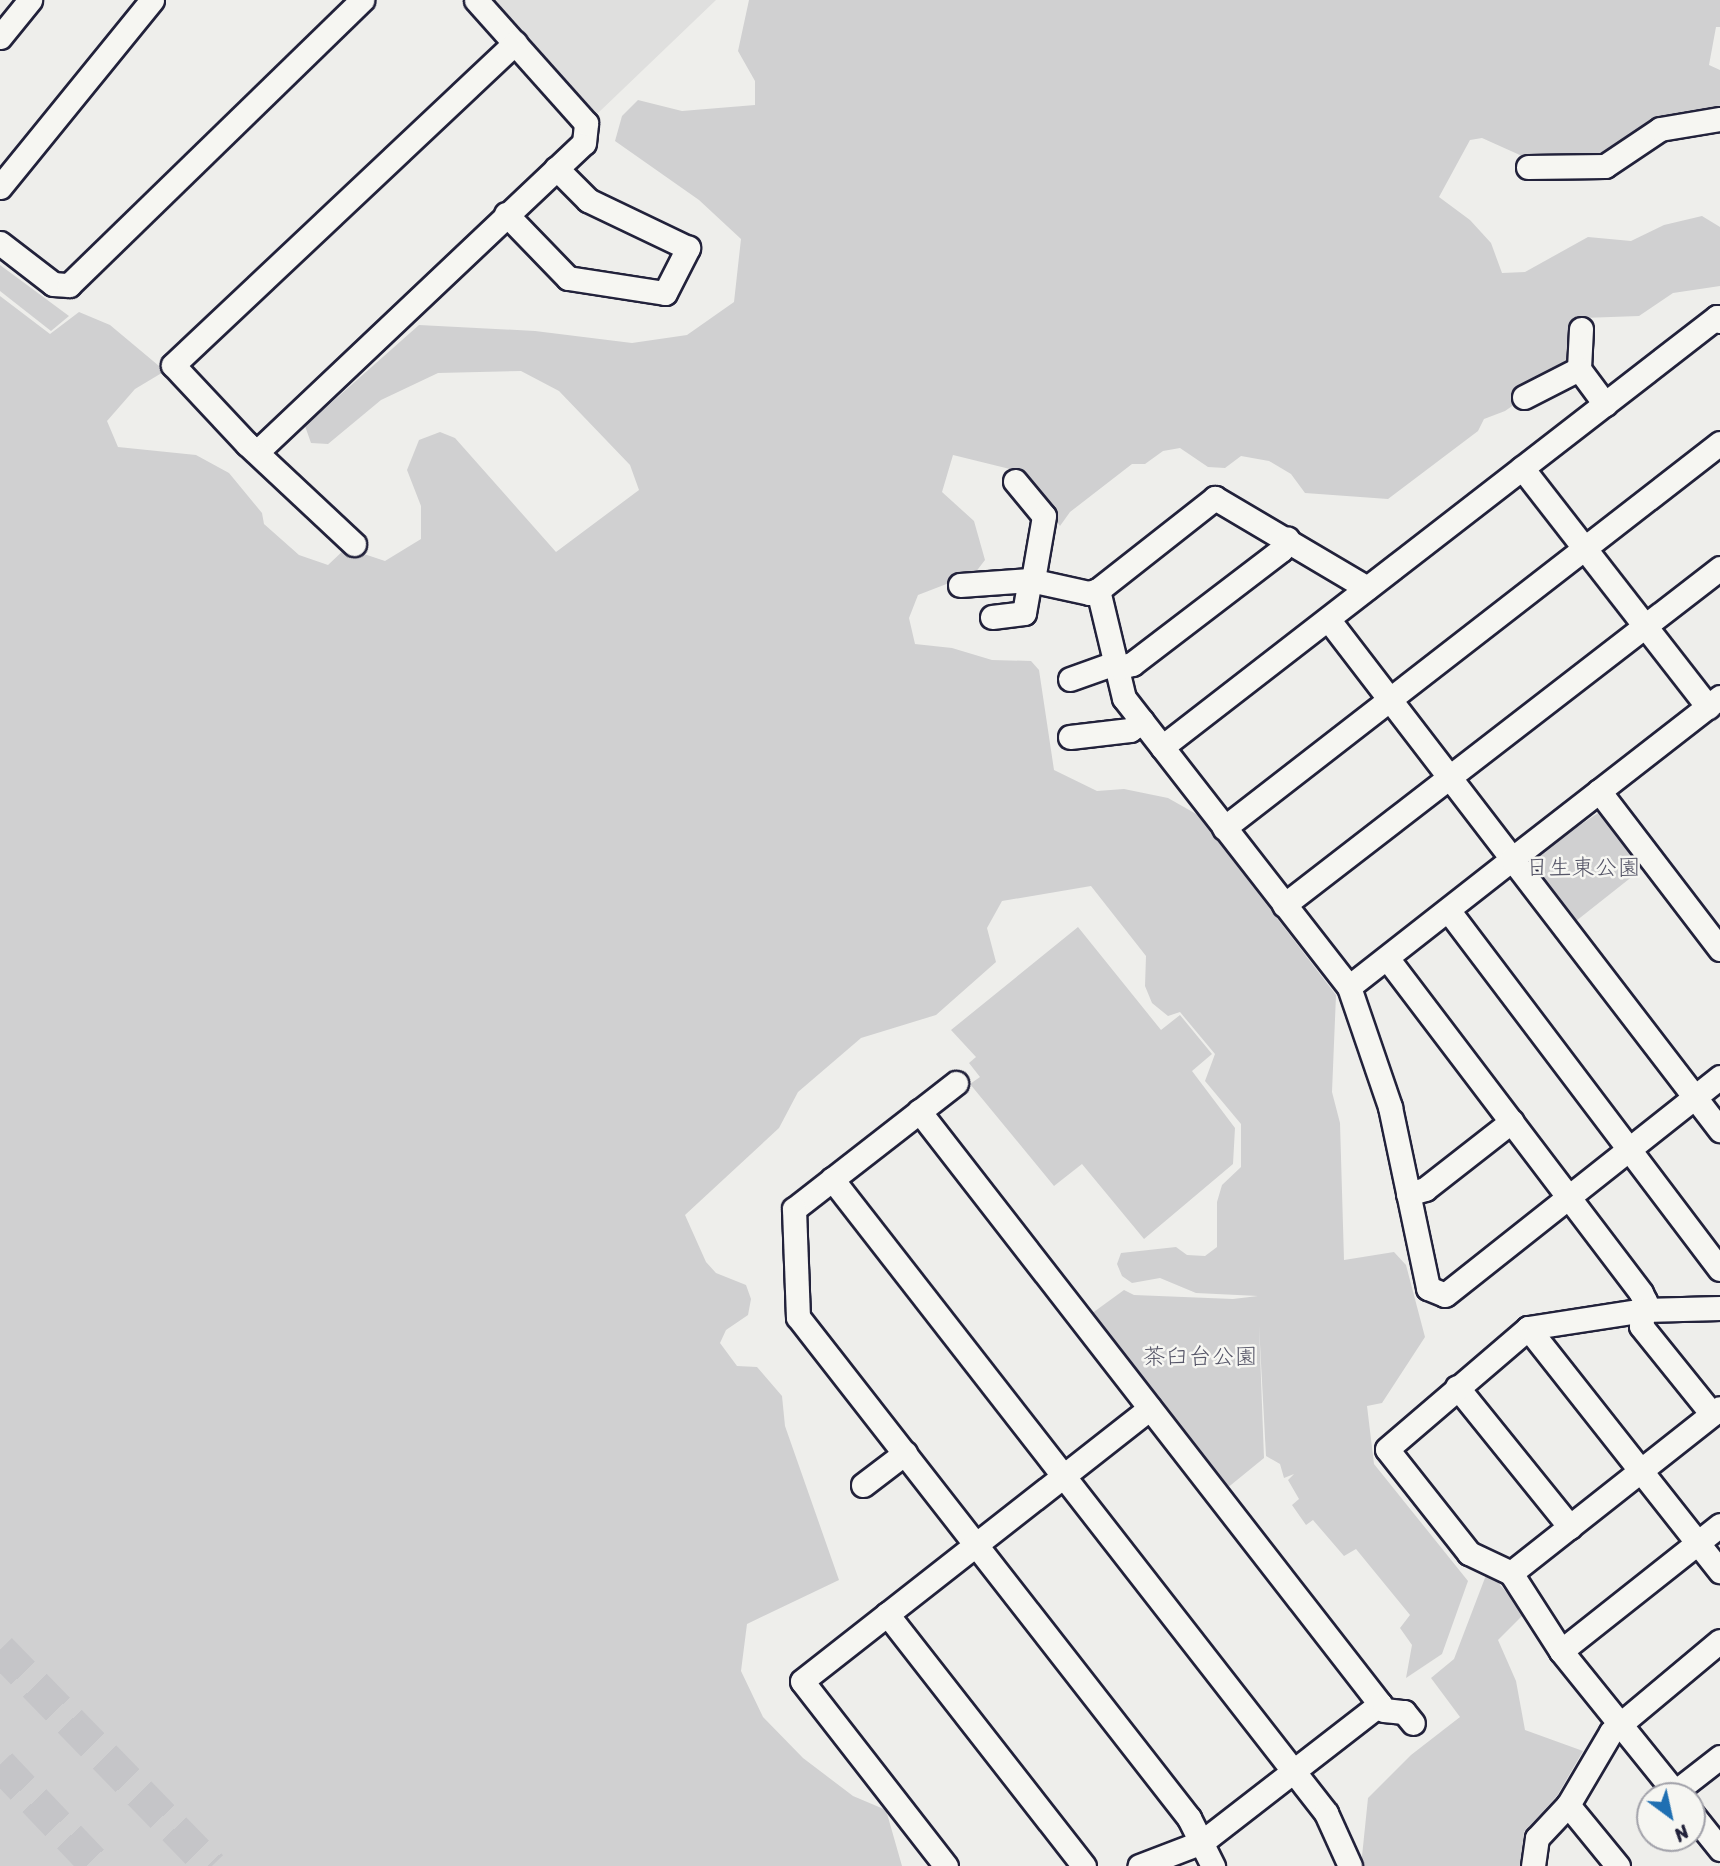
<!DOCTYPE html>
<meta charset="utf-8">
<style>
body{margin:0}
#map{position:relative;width:1720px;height:1866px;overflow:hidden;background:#eeeeeb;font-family:Sriracha,"Klee One",sans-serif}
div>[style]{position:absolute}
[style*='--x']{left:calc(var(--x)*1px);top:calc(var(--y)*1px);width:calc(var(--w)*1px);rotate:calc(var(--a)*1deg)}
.built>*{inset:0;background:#dfdfde}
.green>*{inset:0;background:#d0d0d1}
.highway-tunnel>*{height:33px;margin-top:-16.5px;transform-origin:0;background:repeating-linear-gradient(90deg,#c5c5c8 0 33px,transparent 0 50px)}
.roads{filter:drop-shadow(2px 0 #22223b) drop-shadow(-2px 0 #22223b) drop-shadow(0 2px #22223b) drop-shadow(0 -2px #22223b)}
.minor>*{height:23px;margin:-11.5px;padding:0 11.5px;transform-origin:11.5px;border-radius:11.5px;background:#f6f6f2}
span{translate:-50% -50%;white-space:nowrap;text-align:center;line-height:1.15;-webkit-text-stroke:5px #f6f6f2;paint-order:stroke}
.park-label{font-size:23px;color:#565668}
.north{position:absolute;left:1636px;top:1782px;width:70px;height:70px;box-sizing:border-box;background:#f6f6f2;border:2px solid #a1a1a9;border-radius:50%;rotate:147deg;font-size:19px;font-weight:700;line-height:28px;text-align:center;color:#22223b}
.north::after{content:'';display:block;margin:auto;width:24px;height:32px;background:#1f6fb2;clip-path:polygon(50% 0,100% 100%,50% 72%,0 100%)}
</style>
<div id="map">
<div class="built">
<i style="clip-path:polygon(489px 0,716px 0,597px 114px)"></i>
</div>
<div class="green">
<i style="clip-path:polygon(749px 0,1720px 0,1720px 27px,1716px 27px,1709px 65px,1720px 70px,1720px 111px,1638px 130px,1608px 157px,1531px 160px,1482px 138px,1470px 140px,1439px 197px,1470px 220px,1491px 243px,1502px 273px,1525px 272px,1588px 237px,1631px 241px,1664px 225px,1702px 216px,1720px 227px,1720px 286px,1673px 293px,1639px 316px,1583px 318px,1577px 325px,1575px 363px,1505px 411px,1484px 419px,1478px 431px,1388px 499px,1305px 493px,1291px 474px,1269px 461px,1241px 456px,1225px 468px,1208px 467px,1180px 448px,1163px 451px,1145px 464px,1132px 464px,1070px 512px,1060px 526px,1022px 472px,953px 455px,942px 492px,974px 521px,985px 560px,975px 573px,918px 595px,909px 618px,915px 644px,952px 648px,992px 660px,1031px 661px,1039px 670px,1054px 770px,1097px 791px,1124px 789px,1168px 798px,1198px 815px,1336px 995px,1332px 1092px,1340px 1123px,1344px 1260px,1394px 1252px,1406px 1265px,1425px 1337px,1382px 1403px,1367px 1406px,1374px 1464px,1468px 1581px,1442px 1654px,1406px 1678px,1412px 1645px,1400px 1628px,1410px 1615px,1356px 1549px,1344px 1556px,1313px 1520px,1306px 1525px,1292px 1505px,1299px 1499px,1288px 1480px,1294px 1474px,1284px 1478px,1280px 1464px,1266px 1456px,1259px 1326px,1264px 1458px,1226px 1489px,1091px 1314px,1124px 1290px,1134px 1295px,1233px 1299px,1258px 1296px,1196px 1293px,1160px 1278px,1132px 1283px,1122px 1276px,1117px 1264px,1121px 1253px,1176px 1247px,1187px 1255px,1205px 1256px,1217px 1247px,1217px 1202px,1222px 1185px,1241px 1167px,1241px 1124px,1205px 1081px,1215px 1054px,1180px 1012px,1168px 1016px,1152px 1003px,1145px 986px,1146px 956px,1091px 886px,1002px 901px,987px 928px,996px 962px,936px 1015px,861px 1038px,798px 1092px,779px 1128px,685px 1215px,706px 1262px,716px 1273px,746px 1285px,751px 1299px,748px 1315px,726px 1330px,720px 1343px,737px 1366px,757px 1367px,782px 1396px,785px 1426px,839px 1580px,747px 1624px,741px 1671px,763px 1717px,803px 1758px,853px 1796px,886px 1810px,902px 1866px,0 1866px,0 296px,50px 334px,79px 312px,110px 325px,165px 371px,135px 389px,107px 421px,118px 447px,196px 455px,229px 473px,262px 513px,264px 524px,299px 555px,328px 565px,346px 548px,385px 561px,421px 539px,421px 506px,407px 470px,419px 440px,440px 432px,455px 438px,556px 552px,639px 490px,630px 465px,559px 391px,521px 371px,438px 373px,381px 400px,328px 444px,311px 443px,305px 426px,419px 325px,535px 331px,632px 343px,687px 335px,734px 302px,741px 239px,699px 200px,615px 141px,622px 116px,638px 100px,682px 111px,755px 105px,755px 81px,738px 51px)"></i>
<i style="clip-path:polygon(0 265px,69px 316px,51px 331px,0 291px)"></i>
<i style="clip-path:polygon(1598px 813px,1643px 868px,1576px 921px,1535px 870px,1537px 854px)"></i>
<i style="clip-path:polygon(1078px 927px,1161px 1030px,1180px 1015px,1212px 1054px,1192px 1071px,1235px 1128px,1233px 1164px,1144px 1239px,1082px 1164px,1054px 1186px,970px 1084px,980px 1077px,969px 1063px,976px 1057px,951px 1030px)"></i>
<i style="clip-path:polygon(1488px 1570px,1524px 1614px,1498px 1640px,1516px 1681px,1525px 1730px,1583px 1751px,1557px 1796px,1524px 1832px,1520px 1866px,1361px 1866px,1368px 1798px,1411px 1755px,1460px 1717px,1431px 1678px,1454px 1659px)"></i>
</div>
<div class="highway-tunnel">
<i style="--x:0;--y:1649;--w:303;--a:45.8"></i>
<i style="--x:0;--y:1764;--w:141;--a:46.4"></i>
</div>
<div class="roads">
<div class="minor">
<i style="--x:0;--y:37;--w:48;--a:-51"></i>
<i style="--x:1528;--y:167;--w:77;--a:-0.7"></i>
<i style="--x:1605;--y:166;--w:66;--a:-33.9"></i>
<i style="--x:1660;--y:129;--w:61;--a:-9.5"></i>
<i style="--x:0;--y:187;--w:241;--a:-50.9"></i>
<i style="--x:506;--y:214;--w:89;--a:45.9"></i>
<i style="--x:568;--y:278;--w:98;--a:8.8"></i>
<i style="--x:665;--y:293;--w:51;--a:-62.9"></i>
<i style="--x:688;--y:248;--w:111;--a:-154.4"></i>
<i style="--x:588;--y:200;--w:45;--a:-135"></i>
<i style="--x:0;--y:243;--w:67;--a:37.7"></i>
<i style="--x:53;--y:284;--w:16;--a:4"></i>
<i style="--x:69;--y:285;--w:409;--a:-44.2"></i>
<i style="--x:1581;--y:329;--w:40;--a:92.9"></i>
<i style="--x:1579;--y:369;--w:44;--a:53.4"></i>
<i style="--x:1524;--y:397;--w:62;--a:-27"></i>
<i style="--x:258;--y:451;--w:448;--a:-43.4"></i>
<i style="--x:584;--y:143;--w:20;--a:-84"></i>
<i style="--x:586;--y:123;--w:165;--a:-131.8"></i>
<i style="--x:1522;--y:468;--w:303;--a:52.1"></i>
<i style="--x:1015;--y:481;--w:45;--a:50.4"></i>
<i style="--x:1044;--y:516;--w:65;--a:99.8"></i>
<i style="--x:354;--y:544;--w:146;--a:-136.9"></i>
<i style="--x:247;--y:444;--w:108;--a:-133.1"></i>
<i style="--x:173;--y:365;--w:470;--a:-43.3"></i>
<i style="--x:960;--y:585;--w:70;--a:-4.1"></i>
<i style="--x:1030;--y:580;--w:60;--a:12.4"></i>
<i style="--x:1089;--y:593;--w:9;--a:-18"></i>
<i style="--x:1367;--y:588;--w:177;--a:-149.4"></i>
<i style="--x:1215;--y:498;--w:149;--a:141.8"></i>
<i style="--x:1098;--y:590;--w:111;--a:76.5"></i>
<i style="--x:1124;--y:698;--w:366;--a:52.1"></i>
<i style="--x:1349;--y:987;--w:127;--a:71.1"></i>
<i style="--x:1390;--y:1107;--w:185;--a:78.1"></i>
<i style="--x:1428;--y:1288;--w:18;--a:22"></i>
<i style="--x:1445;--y:1295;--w:351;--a:-38.4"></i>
<i style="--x:992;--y:617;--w:32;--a:-7"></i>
<i style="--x:1024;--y:613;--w:34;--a:-80"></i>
<i style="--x:1328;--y:619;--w:302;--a:52.5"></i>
<i style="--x:1512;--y:859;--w:207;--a:141.9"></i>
<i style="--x:1117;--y:668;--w:16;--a:-15"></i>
<i style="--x:1132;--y:664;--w:188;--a:-37.4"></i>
<i style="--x:1281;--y:550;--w:13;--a:-61"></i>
<i style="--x:1070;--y:679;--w:48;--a:-19.6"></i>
<i style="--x:1720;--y:697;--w:264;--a:142.1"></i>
<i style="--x:1512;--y:859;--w:342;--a:52.5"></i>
<i style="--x:1070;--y:737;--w:60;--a:-6.7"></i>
<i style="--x:1130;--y:730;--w:15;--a:-37"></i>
<i style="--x:1162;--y:747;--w:702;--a:-37.77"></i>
<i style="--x:1717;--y:317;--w:5;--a:53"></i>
<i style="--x:1599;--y:791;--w:199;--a:52.6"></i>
<i style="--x:1224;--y:828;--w:628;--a:-37.82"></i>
<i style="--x:1284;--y:905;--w:551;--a:-37.7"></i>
<i style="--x:1448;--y:910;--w:450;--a:52.9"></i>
<i style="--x:1387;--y:958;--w:420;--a:52.8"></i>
<i style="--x:1641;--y:1293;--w:9;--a:63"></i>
<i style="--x:1645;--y:1301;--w:25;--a:99"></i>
<i style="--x:1641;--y:1326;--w:113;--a:51.1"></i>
<i style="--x:956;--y:1083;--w:205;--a:142.1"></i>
<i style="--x:794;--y:1209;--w:108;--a:87.9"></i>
<i style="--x:798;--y:1317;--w:636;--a:52.03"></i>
<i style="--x:1189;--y:1818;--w:54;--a:63.4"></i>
<i style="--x:919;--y:1111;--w:751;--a:52.14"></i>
<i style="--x:1380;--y:1704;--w:225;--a:142.2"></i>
<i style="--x:1202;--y:1842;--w:67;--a:159.1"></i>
<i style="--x:832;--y:1179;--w:804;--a:52.07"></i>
<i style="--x:1326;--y:1813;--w:58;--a:65.6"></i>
<i style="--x:1408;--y:1194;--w:18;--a:-16"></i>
<i style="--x:1425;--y:1189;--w:110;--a:-38"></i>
<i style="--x:1528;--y:1328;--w:310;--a:51.7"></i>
<i style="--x:1457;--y:1387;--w:180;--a:51.1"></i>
<i style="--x:863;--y:1485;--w:53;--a:-37.3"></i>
<i style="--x:1511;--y:1573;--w:266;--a:-38.3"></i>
<i style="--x:887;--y:1614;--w:320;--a:52"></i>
<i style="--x:1561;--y:1651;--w:203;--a:-38.4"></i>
<i style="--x:1380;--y:1704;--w:7;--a:56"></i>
<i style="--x:1384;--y:1710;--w:20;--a:6"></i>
<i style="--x:1404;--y:1712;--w:14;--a:51"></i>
<i style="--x:1675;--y:1792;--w:57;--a:-37.9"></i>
<i style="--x:1678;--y:1796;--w:186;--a:-128.9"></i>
<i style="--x:1561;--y:1651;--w:93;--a:-122.7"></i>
<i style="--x:1511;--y:1573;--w:47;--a:-154.5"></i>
<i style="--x:1469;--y:1553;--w:132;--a:-128.3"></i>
<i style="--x:1387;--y:1449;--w:186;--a:-40.6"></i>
<i style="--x:1528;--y:1328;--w:117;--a:-8.8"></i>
<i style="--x:1644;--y:1310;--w:76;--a:-1.5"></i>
<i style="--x:1568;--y:1805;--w:79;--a:50.7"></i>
<i style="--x:1692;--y:1814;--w:45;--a:51.3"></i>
<i style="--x:946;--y:1866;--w:234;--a:-127.9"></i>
<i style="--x:802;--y:1681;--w:442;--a:-38.1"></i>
<i style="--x:1533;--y:1866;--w:28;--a:-82"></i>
<i style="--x:1537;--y:1838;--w:45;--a:-46.8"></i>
<i style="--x:1568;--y:1805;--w:85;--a:-59.5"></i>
<i style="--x:1611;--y:1732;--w:142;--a:-39.9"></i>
</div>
</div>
<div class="park-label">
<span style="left:1583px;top:868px">日生東公園</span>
<span style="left:1200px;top:1357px">茶臼台公園</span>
</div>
<div class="north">N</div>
</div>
